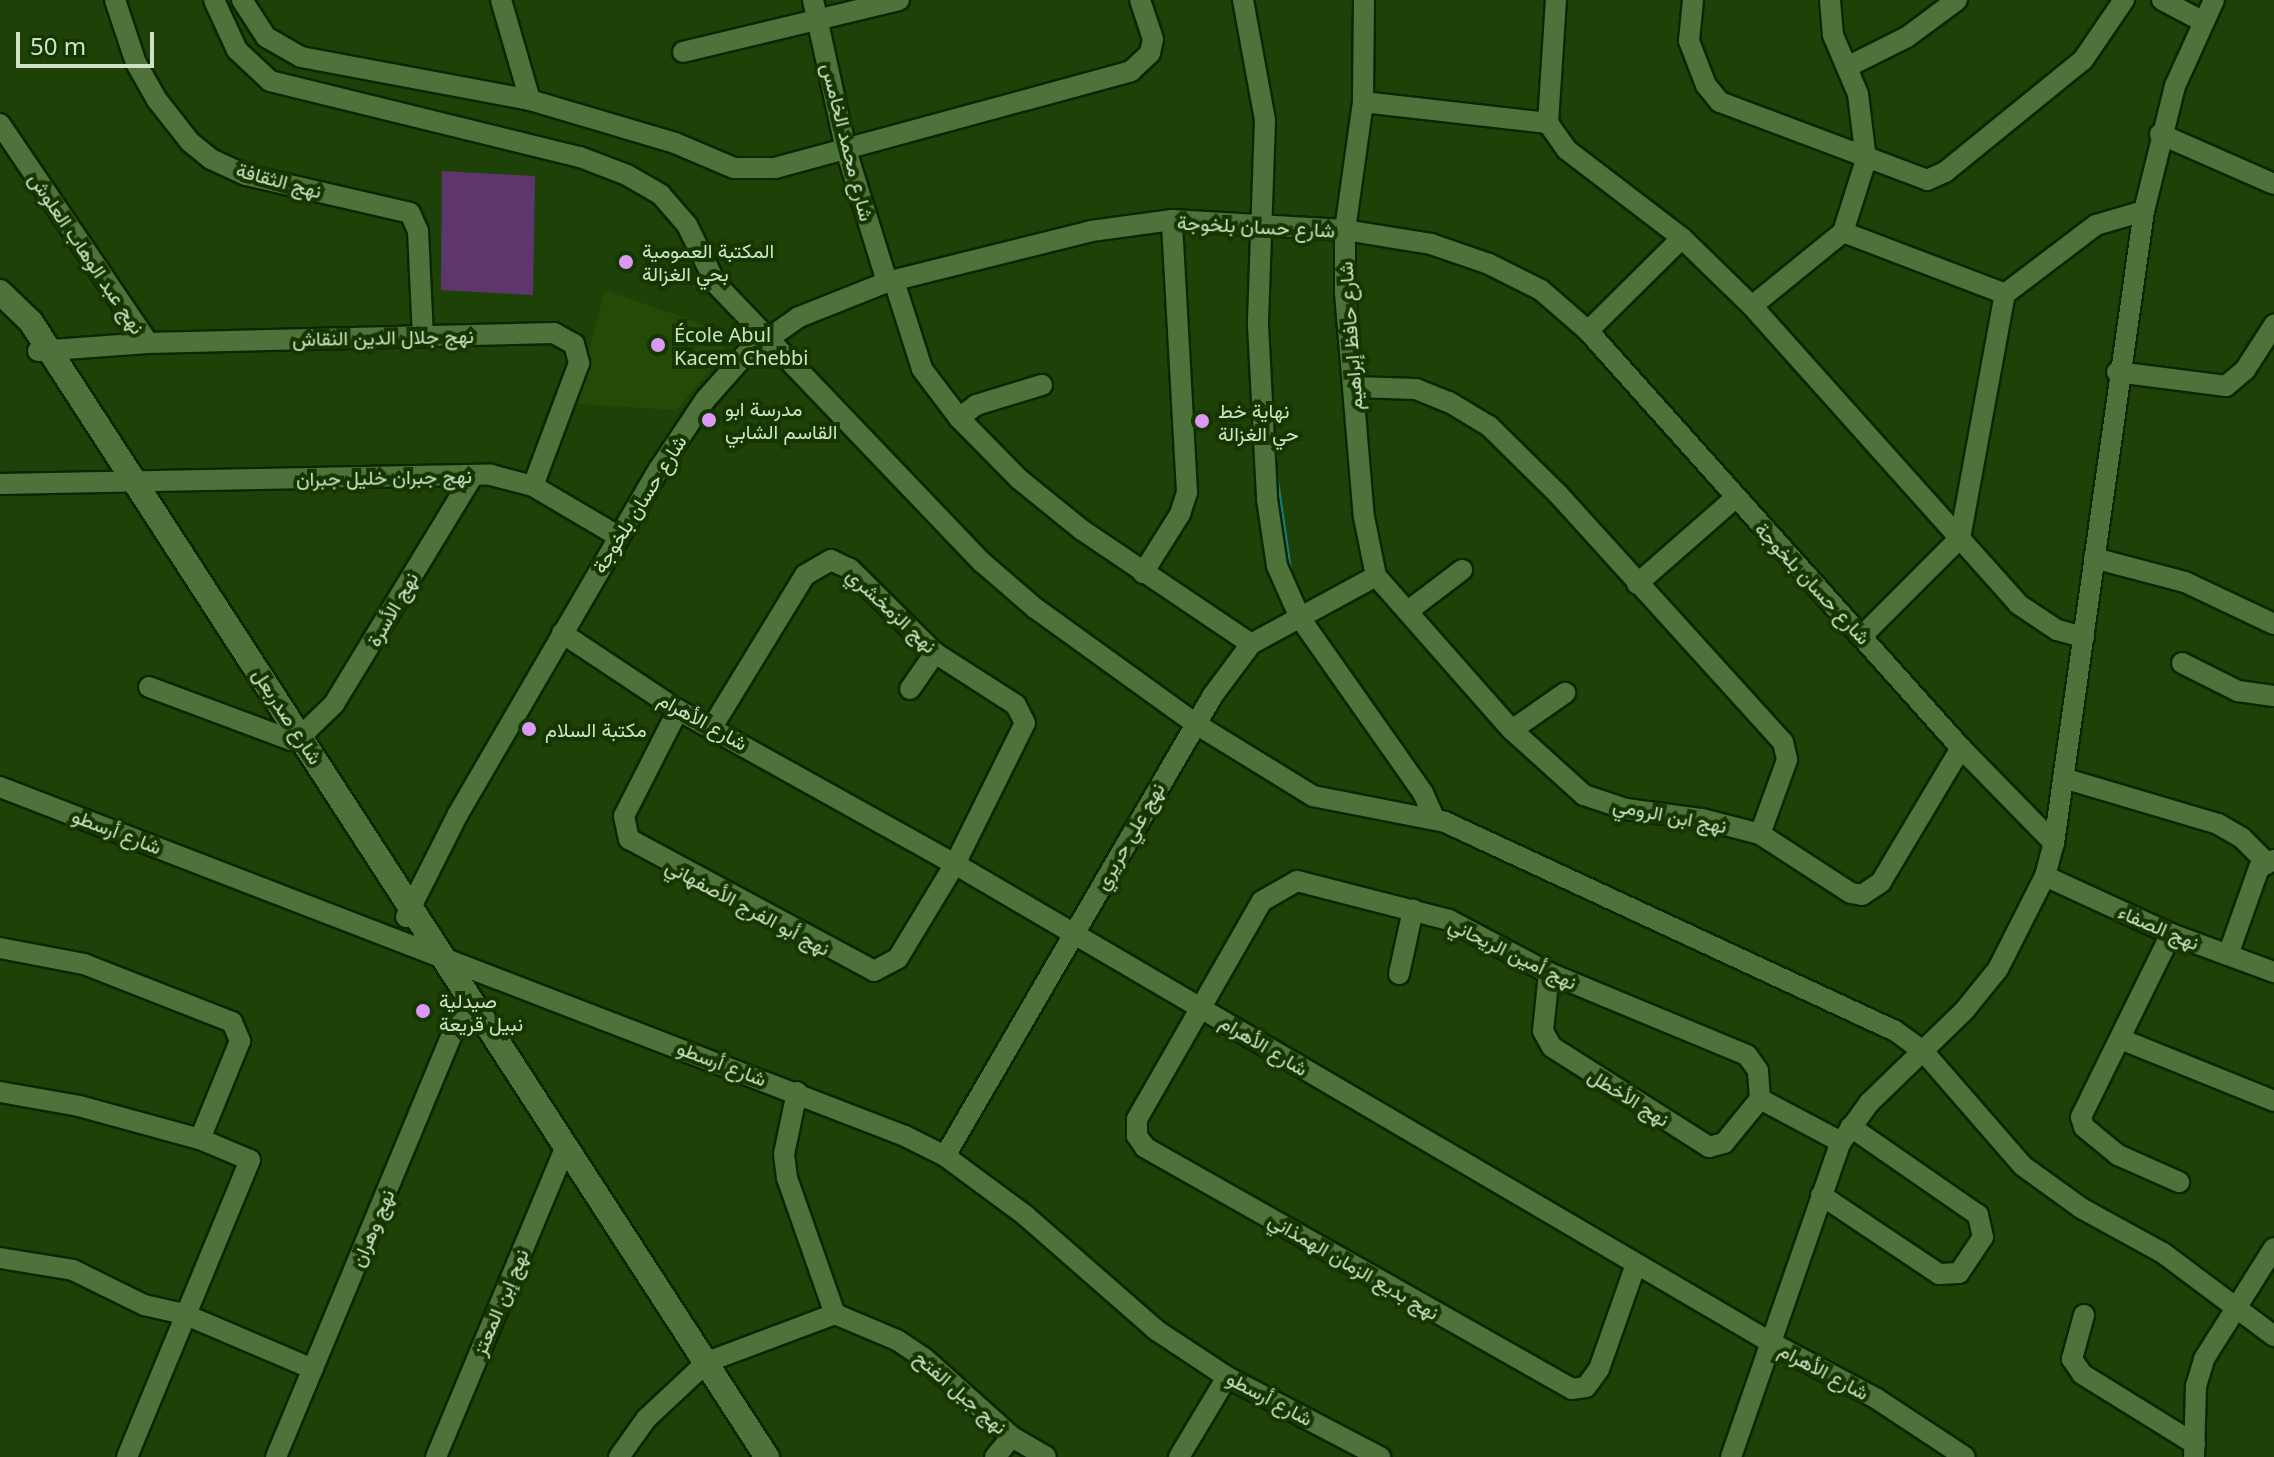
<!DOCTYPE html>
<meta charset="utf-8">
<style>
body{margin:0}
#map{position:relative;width:2274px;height:1457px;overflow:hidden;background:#1e4107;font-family:"Noto Sans",Vazirmatn,sans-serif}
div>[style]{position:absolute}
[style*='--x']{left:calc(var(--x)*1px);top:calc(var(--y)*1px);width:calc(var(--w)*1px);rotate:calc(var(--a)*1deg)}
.built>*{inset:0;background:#234a07}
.green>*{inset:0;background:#5e366e}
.stream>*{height:6px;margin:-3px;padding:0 3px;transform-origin:3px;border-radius:3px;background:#137d7f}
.roads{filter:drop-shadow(2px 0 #0b2600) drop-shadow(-2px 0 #0b2600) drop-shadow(0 2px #0b2600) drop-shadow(0 -2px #0b2600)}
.minor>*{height:20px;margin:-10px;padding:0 10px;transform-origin:10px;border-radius:10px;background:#4d723a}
.tertiary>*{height:24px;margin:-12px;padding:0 12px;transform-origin:12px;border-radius:12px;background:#4d723a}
.dots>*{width:22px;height:22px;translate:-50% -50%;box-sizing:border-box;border:4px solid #143600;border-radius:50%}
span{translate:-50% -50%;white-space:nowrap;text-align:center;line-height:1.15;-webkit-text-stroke:8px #143600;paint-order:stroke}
.street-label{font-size:20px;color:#cee3c5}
.poi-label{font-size:20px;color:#cee3c5}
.left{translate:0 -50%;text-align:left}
.scale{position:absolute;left:16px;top:32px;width:138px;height:36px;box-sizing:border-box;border:4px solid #cee3c5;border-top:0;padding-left:10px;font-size:24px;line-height:28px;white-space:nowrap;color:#cee3c5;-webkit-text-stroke:6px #143600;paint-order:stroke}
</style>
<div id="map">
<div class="built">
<i style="clip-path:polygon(605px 290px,727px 333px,721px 357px,677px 410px,575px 404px)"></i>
</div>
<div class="green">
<i style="clip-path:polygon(442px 171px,535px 176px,533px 295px,441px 290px)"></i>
</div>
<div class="stream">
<i style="--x:1276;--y:481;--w:97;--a:81.7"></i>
</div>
<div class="roads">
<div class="minor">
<i style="--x:115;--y:0;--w:66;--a:71.6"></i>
<i style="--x:136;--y:63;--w:43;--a:60.4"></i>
<i style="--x:157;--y:100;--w:53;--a:51.8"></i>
<i style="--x:190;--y:142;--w:27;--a:39"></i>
<i style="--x:211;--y:159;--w:38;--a:25"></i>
<i style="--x:246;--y:175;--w:168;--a:13"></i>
<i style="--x:410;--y:213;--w:20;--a:66"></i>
<i style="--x:418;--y:231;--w:106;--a:87.3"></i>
<i style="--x:214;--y:0;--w:55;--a:65.3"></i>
<i style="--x:237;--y:50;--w:45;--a:43.2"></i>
<i style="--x:270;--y:81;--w:319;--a:13.8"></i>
<i style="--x:580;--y:157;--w:50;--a:21"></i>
<i style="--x:627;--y:175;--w:39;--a:30"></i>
<i style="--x:661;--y:195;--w:40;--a:49"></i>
<i style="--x:687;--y:225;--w:66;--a:63.8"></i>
<i style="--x:716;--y:284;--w:386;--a:46.3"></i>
<i style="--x:983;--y:563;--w:69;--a:40.9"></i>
<i style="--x:1035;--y:608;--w:198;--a:35.8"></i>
<i style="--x:1196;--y:724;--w:137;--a:31.6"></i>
<i style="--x:1313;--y:796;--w:135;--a:11.1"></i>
<i style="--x:1445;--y:822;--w:495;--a:24.9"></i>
<i style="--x:1894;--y:1030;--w:36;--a:36"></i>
<i style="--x:1923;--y:1051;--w:152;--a:49"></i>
<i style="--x:2023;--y:1166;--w:72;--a:35.9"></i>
<i style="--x:2081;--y:1208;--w:94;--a:28.8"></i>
<i style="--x:2163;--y:1253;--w:139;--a:36.8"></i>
<i style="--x:242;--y:0;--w:44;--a:57"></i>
<i style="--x:266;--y:37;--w:40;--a:29.7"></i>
<i style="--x:301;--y:57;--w:233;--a:10.6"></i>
<i style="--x:530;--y:100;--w:151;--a:16.5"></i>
<i style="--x:675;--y:143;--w:64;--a:23"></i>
<i style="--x:734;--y:168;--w:41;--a:0"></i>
<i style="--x:775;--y:168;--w:369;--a:-15.2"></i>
<i style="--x:1131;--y:71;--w:26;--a:-43"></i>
<i style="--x:1150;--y:53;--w:14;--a:-78"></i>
<i style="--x:1153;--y:39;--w:41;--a:-108.4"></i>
<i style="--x:501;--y:0;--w:104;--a:73.8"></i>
<i style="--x:813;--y:0;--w:154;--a:77.6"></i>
<i style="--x:846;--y:150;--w:138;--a:72.7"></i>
<i style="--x:1243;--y:0;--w:122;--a:79.6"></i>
<i style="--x:1265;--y:120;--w:205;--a:92"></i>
<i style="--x:1258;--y:325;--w:174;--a:87"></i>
<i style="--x:1267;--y:499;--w:68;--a:81.5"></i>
<i style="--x:1277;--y:566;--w:57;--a:66.1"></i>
<i style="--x:1300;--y:618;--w:214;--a:54.9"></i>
<i style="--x:1423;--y:793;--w:27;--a:66"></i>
<i style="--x:1364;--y:0;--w:102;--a:90.6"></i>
<i style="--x:1363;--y:102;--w:129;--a:98"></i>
<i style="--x:1345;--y:230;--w:63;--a:90"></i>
<i style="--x:1345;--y:293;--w:225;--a:85.2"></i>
<i style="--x:1364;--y:517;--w:60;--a:78.5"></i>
<i style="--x:1376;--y:576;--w:205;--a:48.6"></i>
<i style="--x:1512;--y:730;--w:97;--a:42.1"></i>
<i style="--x:1584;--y:795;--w:44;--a:18.4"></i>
<i style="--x:1626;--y:809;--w:77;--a:7.5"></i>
<i style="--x:1702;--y:819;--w:60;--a:14.5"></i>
<i style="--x:1760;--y:834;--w:108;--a:33"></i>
<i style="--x:1851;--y:893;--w:11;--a:10"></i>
<i style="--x:1862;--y:895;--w:23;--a:-34"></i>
<i style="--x:1881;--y:882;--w:156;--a:-59.2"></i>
<i style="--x:1693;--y:0;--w:41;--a:95.6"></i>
<i style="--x:1689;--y:41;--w:47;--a:68.9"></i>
<i style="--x:1706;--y:85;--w:22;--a:51"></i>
<i style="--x:1720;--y:102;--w:221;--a:20.6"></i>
<i style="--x:1927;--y:180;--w:20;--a:-24"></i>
<i style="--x:1945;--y:172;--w:178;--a:-39.1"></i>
<i style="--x:2083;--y:60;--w:73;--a:-55.7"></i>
<i style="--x:2162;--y:0;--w:47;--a:27.6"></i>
<i style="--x:683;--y:52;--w:222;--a:-13.5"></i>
<i style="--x:1847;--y:67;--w:67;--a:-26.6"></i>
<i style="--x:1907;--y:37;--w:62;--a:-36.5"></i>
<i style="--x:1363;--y:102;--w:186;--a:6.5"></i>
<i style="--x:1548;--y:123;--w:33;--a:55"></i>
<i style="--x:1567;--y:150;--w:145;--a:37.4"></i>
<i style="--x:1682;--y:238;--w:98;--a:44.2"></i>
<i style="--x:1752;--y:306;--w:399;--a:48.2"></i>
<i style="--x:2018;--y:604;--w:47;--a:33.7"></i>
<i style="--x:2057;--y:630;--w:28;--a:15"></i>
<i style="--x:1548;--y:123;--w:123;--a:-86.3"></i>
<i style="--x:0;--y:124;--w:264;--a:55.9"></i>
<i style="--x:2160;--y:134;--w:124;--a:23.7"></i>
<i style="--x:1843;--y:232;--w:173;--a:20.9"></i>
<i style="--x:894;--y:281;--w:92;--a:72.3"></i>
<i style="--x:922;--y:369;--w:61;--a:52.9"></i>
<i style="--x:959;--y:418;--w:86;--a:45.5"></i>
<i style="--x:1019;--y:479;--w:81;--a:39"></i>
<i style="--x:1082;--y:530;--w:204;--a:34"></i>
<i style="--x:1752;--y:306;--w:117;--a:-39.1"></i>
<i style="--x:1843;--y:232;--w:76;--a:-72.3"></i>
<i style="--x:1866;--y:160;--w:66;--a:-96.9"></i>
<i style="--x:1858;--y:94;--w:64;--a:-113"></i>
<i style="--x:1833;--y:35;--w:35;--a:-95"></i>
<i style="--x:1588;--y:331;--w:132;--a:-44.7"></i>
<i style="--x:38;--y:351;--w:110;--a:-4.2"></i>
<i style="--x:148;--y:343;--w:406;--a:-1.4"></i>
<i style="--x:554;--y:333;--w:23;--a:29"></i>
<i style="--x:574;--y:344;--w:20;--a:75"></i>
<i style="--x:579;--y:363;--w:131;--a:110.5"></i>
<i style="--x:2117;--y:372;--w:110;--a:7.3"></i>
<i style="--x:2226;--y:386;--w:25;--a:-40"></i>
<i style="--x:2245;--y:370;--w:54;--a:-57.2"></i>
<i style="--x:1354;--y:387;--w:62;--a:1.8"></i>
<i style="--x:1416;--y:389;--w:35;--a:22"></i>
<i style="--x:1449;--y:402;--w:47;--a:31"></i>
<i style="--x:1489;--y:426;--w:97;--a:44.6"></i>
<i style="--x:1558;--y:494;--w:335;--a:47.8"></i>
<i style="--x:1783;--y:742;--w:18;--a:77"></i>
<i style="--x:1787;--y:760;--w:79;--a:110"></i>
<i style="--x:959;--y:418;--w:21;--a:-37"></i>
<i style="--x:976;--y:405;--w:69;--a:-16.9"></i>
<i style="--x:0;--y:484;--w:491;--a:-1.1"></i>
<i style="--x:491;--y:475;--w:43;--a:14.7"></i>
<i style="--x:533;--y:486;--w:99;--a:30.5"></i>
<i style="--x:2094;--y:558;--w:94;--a:14.8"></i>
<i style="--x:2185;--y:582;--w:98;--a:25.3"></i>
<i style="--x:1143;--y:573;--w:70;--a:-57.9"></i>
<i style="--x:1180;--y:514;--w:23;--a:-72"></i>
<i style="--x:1187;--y:492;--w:272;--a:-93.2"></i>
<i style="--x:1637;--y:584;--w:129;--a:-41.2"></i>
<i style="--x:1408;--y:611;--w:68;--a:-37.2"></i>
<i style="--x:562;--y:633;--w:139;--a:33.6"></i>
<i style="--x:678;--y:710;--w:317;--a:29.1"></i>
<i style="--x:955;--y:864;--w:945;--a:30.39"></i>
<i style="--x:1770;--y:1342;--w:121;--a:28"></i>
<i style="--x:1877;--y:1399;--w:105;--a:33.4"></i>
<i style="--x:1863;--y:635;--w:137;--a:-45"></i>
<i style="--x:1960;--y:538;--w:248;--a:-79.6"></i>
<i style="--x:2005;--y:294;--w:114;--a:-37.2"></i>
<i style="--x:2096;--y:225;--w:50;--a:-16.3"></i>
<i style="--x:2182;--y:663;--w:63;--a:26.6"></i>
<i style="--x:2238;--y:691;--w:36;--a:8"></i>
<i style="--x:149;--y:687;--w:152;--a:20.5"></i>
<i style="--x:291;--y:740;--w:11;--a:-22"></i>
<i style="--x:301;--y:736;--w:46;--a:-44.1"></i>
<i style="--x:334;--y:704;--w:268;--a:-58.7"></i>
<i style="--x:910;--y:689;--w:44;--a:-55.2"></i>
<i style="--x:678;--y:710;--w:119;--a:117"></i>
<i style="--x:624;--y:816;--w:24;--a:78"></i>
<i style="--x:629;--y:839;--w:278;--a:28.3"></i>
<i style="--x:874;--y:971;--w:27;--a:-28"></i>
<i style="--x:898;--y:958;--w:110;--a:-58.8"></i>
<i style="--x:955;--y:864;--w:157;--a:-63.6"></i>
<i style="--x:1025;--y:723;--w:20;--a:-117"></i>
<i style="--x:1016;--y:705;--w:96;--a:-147.3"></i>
<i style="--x:935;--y:653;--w:120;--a:-135.3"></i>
<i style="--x:850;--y:569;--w:21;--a:-155"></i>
<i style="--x:831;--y:560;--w:30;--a:150"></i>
<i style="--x:805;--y:575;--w:177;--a:121.4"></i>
<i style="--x:1512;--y:730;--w:65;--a:-34.9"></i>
<i style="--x:2063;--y:778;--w:162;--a:16.5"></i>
<i style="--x:2218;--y:824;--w:28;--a:30"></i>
<i style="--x:2242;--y:838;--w:33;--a:45"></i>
<i style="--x:0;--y:787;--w:970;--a:21.09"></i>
<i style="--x:905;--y:1136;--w:45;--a:26.6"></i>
<i style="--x:945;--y:1156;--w:101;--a:36.5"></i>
<i style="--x:1026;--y:1216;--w:173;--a:41.2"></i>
<i style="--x:1156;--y:1330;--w:85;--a:33.5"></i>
<i style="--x:1227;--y:1377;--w:173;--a:27.6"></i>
<i style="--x:2045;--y:876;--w:139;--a:24.7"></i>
<i style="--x:2171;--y:934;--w:110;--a:20.3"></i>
<i style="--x:406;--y:917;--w:115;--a:-63.2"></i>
<i style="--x:458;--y:814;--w:399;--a:-59.8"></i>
<i style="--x:659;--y:469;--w:83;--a:-56.3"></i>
<i style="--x:705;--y:400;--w:60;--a:-48.4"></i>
<i style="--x:745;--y:355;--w:66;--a:-35.1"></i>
<i style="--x:799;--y:317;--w:95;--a:-21.7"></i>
<i style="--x:887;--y:282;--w:210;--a:-14"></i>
<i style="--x:1091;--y:231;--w:82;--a:-7.7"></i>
<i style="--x:1172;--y:220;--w:173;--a:3.3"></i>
<i style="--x:1345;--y:230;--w:87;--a:9.2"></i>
<i style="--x:1431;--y:244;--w:61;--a:19"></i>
<i style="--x:1489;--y:264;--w:58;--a:26.6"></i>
<i style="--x:1541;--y:290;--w:62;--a:41.1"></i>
<i style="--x:1588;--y:331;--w:559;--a:48.19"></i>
<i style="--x:1961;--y:748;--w:133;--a:45.6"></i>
<i style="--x:2171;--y:934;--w:204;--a:116.2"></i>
<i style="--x:2081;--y:1117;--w:10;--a:73"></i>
<i style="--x:2084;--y:1127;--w:44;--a:39.5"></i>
<i style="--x:2118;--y:1155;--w:67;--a:23.9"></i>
<i style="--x:0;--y:948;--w:86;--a:10.8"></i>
<i style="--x:84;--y:964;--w:159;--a:21.4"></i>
<i style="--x:232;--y:1022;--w:21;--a:67"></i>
<i style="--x:240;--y:1041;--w:106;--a:112.2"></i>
<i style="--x:2228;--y:955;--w:92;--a:-70.4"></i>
<i style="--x:2259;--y:868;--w:17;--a:-28"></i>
<i style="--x:1549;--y:973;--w:58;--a:95.9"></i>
<i style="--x:1543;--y:1031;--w:18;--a:61"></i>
<i style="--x:1552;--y:1047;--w:186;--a:32.5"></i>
<i style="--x:1709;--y:1147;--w:16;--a:-15"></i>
<i style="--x:1724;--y:1143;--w:57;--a:-50.7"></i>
<i style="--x:1399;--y:974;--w:66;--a:-77.7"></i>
<i style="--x:2123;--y:1040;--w:163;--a:22"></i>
<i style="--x:0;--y:1092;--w:80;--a:10"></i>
<i style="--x:79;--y:1106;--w:125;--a:15.3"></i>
<i style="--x:200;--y:1139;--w:54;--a:22.8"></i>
<i style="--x:250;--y:1160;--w:321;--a:112.5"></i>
<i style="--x:797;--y:1092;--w:63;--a:101.8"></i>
<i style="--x:784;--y:1154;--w:24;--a:83"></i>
<i style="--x:787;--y:1178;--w:144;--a:70.6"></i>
<i style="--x:945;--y:1156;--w:533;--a:-59.83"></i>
<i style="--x:1213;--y:695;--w:64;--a:-53.3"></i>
<i style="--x:1251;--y:644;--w:142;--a:-28.5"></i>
<i style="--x:1821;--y:1195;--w:142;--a:33.8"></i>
<i style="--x:1939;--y:1274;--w:20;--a:-3"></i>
<i style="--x:1959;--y:1273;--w:43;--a:-56.3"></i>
<i style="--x:1983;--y:1237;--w:23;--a:-103"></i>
<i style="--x:1978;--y:1215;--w:155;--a:-145.3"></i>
<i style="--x:0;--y:1258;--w:74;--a:9.3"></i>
<i style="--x:73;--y:1270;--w:79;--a:26.2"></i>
<i style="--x:144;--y:1305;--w:41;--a:12.7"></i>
<i style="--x:184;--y:1314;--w:140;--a:23.1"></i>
<i style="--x:1636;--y:1264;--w:111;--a:109.4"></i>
<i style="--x:1599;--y:1369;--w:22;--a:126"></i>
<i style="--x:1586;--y:1387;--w:14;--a:172"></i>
<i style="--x:1572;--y:1389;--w:491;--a:-150.5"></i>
<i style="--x:1145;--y:1147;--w:14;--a:-126"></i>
<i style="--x:1137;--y:1136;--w:17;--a:-90"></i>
<i style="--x:1137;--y:1119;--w:251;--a:-60.2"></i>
<i style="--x:1262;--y:901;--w:40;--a:-29.7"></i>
<i style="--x:1297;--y:881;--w:157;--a:14.4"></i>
<i style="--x:1449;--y:920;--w:113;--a:27.9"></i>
<i style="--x:1549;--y:973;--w:214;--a:22.5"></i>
<i style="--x:1747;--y:1055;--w:19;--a:55"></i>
<i style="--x:1758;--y:1071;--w:28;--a:86"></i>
<i style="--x:1760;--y:1099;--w:92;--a:28"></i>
<i style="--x:2084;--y:1315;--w:46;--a:105.3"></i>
<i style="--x:2072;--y:1359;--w:18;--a:56"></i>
<i style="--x:2082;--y:1374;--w:133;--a:31.8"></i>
<i style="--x:276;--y:1457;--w:496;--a:-67.4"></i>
<i style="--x:436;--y:1457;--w:335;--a:-67.3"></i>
<i style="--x:619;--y:1457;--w:47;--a:-54.6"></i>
<i style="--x:646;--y:1419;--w:83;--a:-43.1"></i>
<i style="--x:707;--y:1362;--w:137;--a:-20.6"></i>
<i style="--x:835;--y:1314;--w:67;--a:22.8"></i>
<i style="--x:897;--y:1340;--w:32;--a:34"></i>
<i style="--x:924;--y:1358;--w:118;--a:41.9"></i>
<i style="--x:1012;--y:1437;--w:39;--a:30"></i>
<i style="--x:995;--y:1457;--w:26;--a:-50"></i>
<i style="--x:1179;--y:1457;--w:93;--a:-59"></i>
<i style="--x:1731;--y:1457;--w:334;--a:-70.8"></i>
<i style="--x:1841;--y:1142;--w:48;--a:-54.3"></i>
<i style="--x:1869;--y:1103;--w:132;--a:-44.1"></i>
<i style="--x:1964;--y:1011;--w:54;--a:-51"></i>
<i style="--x:1998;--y:969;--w:104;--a:-63.2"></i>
<i style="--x:2045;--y:876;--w:34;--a:-75"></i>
<i style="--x:2054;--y:843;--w:638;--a:-81.9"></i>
<i style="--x:2144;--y:211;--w:129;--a:-76.1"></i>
<i style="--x:2175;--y:86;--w:94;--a:-65.6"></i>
<i style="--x:2194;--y:1457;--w:71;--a:-88.4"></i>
<i style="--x:2196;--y:1386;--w:28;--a:-73"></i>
<i style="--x:2204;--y:1359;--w:131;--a:-57.8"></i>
</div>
<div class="tertiary">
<i style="--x:0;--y:292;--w:43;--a:44.1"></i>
<i style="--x:31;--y:322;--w:1353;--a:57.04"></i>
</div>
</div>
<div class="dots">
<i style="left:626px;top:262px;background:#db99f5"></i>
<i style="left:658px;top:345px;background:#db99f5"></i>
<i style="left:709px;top:420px;background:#db99f5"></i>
<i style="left:1202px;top:421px;background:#db99f5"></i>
<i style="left:529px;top:729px;background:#db99f5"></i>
<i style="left:423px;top:1011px;background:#db99f5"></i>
</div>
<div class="street-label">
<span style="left:848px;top:142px;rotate:76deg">شارع محمد الخامس</span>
<span style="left:279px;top:180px;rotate:15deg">نهج الثقافة</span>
<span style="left:1256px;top:226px;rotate:3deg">شارع حسان بلخوجة</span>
<span style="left:87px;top:253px;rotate:56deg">نهج عبد الوهاب العلوش</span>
<span style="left:1350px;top:336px;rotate:-94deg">شارع حافظ إبراهيم</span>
<span style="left:383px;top:337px;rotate:-1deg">نهج جلال الدين النقاش</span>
<span style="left:384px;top:477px;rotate:-1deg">نهج جبران خليل جبران</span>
<span style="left:639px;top:504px;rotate:-58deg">شارع حسان بلخوجة</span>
<span style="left:1813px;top:583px;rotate:47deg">شارع حسان بلخوجة</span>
<span style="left:392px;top:609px;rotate:-60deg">نهج الأسرة</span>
<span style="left:892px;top:610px;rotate:43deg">نهج الزمخشري</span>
<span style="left:288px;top:716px;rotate:57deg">شارع صدربعل</span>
<span style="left:703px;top:721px;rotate:29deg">شارع الأهرام</span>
<span style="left:1670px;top:815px;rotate:11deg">نهج ابن الرومي</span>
<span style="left:117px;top:831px;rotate:21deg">شارع أرسطو</span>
<span style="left:1129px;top:836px;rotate:-60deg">نهج علي حريري</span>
<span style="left:748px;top:907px;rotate:28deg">نهج أبو الفرج الأصفهاني</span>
<span style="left:2159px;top:927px;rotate:23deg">نهج الصفاء</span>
<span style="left:1513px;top:953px;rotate:26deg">نهج أمين الريحاني</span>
<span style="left:1264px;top:1045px;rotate:31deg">شارع الأهرام</span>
<span style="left:722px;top:1063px;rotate:21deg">شارع أرسطو</span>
<span style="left:1629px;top:1097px;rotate:32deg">نهج الأخطل</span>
<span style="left:372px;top:1228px;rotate:-67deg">نهج وهران</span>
<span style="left:1354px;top:1266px;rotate:30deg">نهج بديع الزمان الهمذاني</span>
<span style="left:500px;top:1302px;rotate:-67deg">نهج إبن المعتز</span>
<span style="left:1824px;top:1371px;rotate:28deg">شارع الأهرام</span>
<span style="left:961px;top:1392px;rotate:41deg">نهج جبل الفتح</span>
<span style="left:1270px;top:1398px;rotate:28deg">شارع أرسطو</span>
</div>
<div class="poi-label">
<span class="left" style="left:642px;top:262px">المكتبة العمومية<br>بحي الغزالة</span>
<span class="left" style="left:674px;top:346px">École Abul<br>Kacem Chebbi</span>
<span class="left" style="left:725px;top:420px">مدرسة ابو<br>القاسم الشابي</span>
<span class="left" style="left:1218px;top:422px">نهاية خط<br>حي الغزالة</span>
<span class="left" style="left:545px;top:729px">مكتبة السلام</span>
<span class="left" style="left:439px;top:1012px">صيدلية<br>نبيل قريعة</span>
</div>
<div class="scale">50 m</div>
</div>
